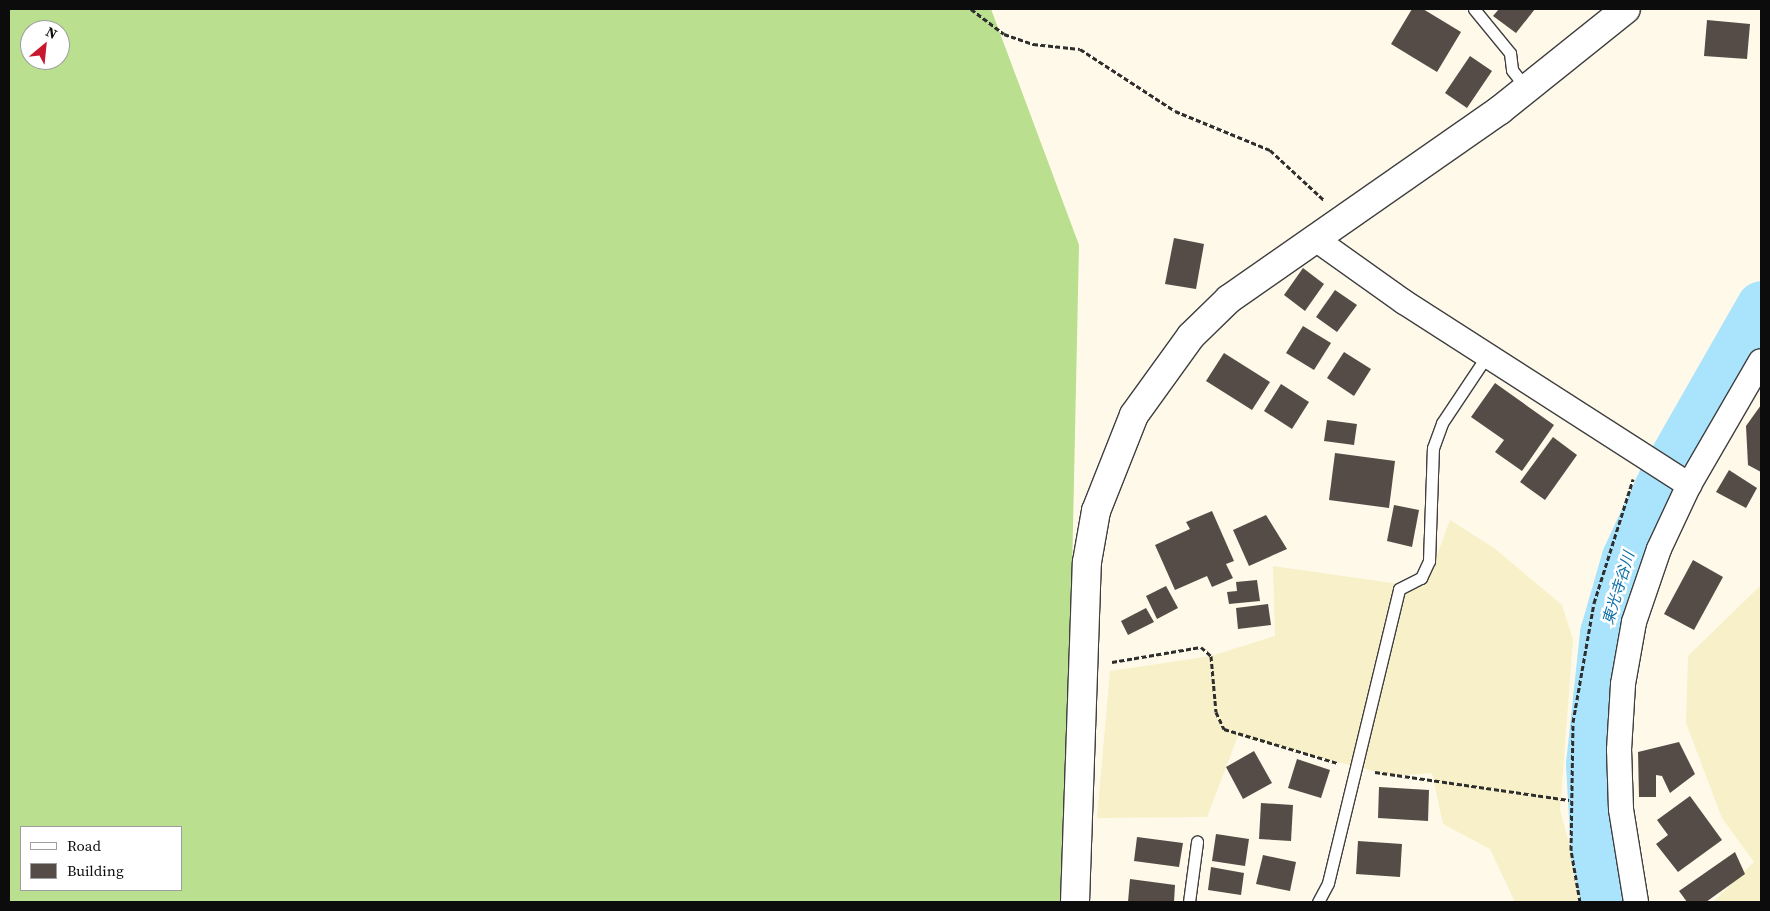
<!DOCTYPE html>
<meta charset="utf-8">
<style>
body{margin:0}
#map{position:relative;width:1770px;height:911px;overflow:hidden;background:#fff9ea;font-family:"Source Serif 4","Noto Sans JP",serif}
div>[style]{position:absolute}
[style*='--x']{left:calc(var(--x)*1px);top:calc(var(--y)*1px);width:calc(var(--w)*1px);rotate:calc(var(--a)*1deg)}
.farmland>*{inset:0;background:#f7f0c8}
.forest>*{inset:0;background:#b9df8f}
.river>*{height:49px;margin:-24.5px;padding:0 24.5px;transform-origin:24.5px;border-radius:24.5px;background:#aae3fc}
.building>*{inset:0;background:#554c47}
.path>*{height:3px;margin-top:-1.5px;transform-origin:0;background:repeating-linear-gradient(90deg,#2e2e2e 0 5px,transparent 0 7.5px)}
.roads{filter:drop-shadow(1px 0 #3f3f3f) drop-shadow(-1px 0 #3f3f3f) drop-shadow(0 1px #3f3f3f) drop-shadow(0 -1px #3f3f3f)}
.service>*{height:11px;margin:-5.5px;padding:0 5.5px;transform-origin:5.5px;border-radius:5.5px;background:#fff}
.minor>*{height:24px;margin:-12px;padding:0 12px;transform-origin:12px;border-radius:12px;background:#fff}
.tertiary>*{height:28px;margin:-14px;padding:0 14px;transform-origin:14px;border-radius:14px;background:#fff}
span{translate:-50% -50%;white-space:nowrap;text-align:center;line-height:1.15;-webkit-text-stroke:5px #fff;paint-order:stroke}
.water-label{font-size:15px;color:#0b6fa7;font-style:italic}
.frame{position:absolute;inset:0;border:10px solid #0c0c0c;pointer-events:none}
.legend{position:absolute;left:20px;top:826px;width:162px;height:65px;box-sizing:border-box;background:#fff;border:1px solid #9e9e9e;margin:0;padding:6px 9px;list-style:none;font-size:15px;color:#0c0c0c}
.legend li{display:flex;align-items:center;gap:10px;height:25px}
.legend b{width:25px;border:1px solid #9e9e9e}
.north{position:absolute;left:20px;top:20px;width:50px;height:50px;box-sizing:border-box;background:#fff;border:1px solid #9e9e9e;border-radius:50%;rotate:28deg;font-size:14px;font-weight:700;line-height:20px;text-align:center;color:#0c0c0c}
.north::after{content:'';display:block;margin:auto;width:18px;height:22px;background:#c7182d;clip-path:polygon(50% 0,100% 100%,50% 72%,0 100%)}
</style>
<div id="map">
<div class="farmland">
<i style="clip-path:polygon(1450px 520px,1494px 548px,1562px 605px,1573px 640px,1560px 810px,1585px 902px,1515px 902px,1490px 849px,1443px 824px,1432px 773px,1392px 776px,1238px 736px,1207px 817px,1097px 818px,1110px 671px,1211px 656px,1275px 636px,1273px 566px,1406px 585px,1427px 582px)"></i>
<i style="clip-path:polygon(1761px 585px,1761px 902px,1713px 902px,1754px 862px,1722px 818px,1686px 723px,1688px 656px)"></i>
</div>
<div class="forest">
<i style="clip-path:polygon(evenodd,9px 9px,991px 9px,1079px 245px,1065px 902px,9px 902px,9px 9px,30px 30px,60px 30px,60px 60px,30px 60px,30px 30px,9px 9px,21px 827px,181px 827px,181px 890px,21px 890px,21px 827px)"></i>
</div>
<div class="river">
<i style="--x:1605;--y:902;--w:48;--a:-102"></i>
<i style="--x:1595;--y:855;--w:91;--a:-93.1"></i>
<i style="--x:1590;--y:764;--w:132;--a:-83.9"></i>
<i style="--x:1604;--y:633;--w:79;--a:-73.9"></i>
<i style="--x:1626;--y:557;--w:93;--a:-65.1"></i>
<i style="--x:1665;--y:473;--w:193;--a:-60.3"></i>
</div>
<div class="building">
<i style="clip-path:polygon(1412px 9px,1423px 9px,1461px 32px,1437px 72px,1391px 44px)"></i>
<i style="clip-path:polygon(1499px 9px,1535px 9px,1516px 33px,1493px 16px)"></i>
<i style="clip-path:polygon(1707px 20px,1750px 24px,1747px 59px,1704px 56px)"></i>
<i style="clip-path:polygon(1470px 56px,1492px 71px,1467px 108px,1445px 93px)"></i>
<i style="clip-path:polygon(1174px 238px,1204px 244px,1196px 289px,1165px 284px)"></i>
<i style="clip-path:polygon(1303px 268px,1324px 284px,1305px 311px,1284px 295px)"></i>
<i style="clip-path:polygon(1335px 290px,1357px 305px,1337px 332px,1316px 317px)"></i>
<i style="clip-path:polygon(1303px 326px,1331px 343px,1314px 370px,1286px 353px)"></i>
<i style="clip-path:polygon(1344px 352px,1371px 369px,1354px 396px,1327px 378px)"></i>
<i style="clip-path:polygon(1224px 353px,1270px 382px,1252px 410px,1206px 381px)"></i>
<i style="clip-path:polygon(1495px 383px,1554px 425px,1522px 471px,1495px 452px,1504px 440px,1471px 417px)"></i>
<i style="clip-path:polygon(1281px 384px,1309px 402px,1292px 429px,1264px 411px)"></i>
<i style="clip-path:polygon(1761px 405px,1761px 472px,1748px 465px,1746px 426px)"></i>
<i style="clip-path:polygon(1327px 420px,1357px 424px,1354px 445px,1324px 441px)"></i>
<i style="clip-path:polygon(1553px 437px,1577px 455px,1545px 500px,1520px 482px)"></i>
<i style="clip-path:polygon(1335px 453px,1395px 461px,1389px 508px,1329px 500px)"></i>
<i style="clip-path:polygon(1729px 470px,1757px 488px,1746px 508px,1716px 492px)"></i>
<i style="clip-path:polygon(1394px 505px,1419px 510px,1412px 547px,1387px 541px)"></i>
<i style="clip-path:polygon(1212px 511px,1234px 561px,1226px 564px,1233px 578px,1212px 587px,1207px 576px,1175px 590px,1155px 545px,1190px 529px,1186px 522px)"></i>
<i style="clip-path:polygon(1266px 515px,1287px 549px,1249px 566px,1233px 530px)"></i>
<i style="clip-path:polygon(1693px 560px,1723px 577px,1694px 630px,1664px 614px)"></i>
<i style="clip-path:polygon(1257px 580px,1260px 601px,1229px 604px,1227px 592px,1237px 591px,1236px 582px)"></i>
<i style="clip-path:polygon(1166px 586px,1178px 608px,1157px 619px,1146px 596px)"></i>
<i style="clip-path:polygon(1268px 604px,1271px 625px,1238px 629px,1236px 608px)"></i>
<i style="clip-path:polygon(1146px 608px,1154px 622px,1128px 635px,1121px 621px)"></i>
<i style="clip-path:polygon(1679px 742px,1695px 774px,1670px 793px,1662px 776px,1656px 775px,1656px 797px,1639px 797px,1638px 752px)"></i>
<i style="clip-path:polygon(1254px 751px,1272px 783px,1243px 799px,1226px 767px)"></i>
<i style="clip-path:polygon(1297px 759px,1330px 770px,1321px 798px,1288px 788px)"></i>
<i style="clip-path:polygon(1379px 787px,1429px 790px,1428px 821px,1378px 818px)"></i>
<i style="clip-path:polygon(1690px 796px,1722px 840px,1678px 872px,1656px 844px,1668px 835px,1657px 820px)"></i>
<i style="clip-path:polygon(1261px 803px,1293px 805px,1291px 841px,1259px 839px)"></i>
<i style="clip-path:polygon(1216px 834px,1249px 839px,1245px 866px,1212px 861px)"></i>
<i style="clip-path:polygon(1137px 837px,1183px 843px,1179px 867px,1134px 861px)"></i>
<i style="clip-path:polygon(1358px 841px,1402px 844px,1400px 877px,1356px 874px)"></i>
<i style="clip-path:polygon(1735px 852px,1745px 874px,1706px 902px,1687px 902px,1679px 891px)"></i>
<i style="clip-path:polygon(1263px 855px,1296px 862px,1290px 891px,1256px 884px)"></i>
<i style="clip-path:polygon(1211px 867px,1244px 873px,1241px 895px,1208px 890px)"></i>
<i style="clip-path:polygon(1130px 879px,1175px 885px,1174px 902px,1128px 902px)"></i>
</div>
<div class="path">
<i style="--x:971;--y:9;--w:41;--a:37.1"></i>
<i style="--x:1004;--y:34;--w:31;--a:19"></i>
<i style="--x:1033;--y:44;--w:47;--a:6.1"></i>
<i style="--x:1080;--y:49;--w:113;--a:33.1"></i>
<i style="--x:1175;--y:111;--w:103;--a:22.3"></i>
<i style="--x:1270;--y:150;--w:74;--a:42.8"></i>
<i style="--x:1112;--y:662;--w:90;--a:-9.6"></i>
<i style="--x:1201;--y:647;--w:13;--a:42"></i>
<i style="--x:1211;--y:656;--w:56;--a:84.9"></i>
<i style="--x:1216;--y:712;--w:19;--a:65"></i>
<i style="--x:1224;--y:729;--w:118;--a:16.7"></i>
<i style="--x:1375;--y:772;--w:196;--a:8.2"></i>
<i style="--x:1580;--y:902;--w:53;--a:-99.8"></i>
<i style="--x:1571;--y:850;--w:128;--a:-89.1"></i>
<i style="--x:1573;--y:722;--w:121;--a:-80"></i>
<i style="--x:1594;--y:603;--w:130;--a:-72.5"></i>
</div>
<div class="roads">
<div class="service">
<i style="--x:1474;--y:9;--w:57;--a:50.7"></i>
<i style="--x:1510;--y:53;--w:17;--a:83"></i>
<i style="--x:1512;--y:70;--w:24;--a:52"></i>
<i style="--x:1189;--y:902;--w:61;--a:-82.4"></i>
<i style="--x:1318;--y:902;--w:21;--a:-62"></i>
<i style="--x:1328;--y:883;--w:302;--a:-76.4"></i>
<i style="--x:1399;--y:589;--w:25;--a:-27"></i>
<i style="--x:1421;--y:578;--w:19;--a:-65"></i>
<i style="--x:1429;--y:561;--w:113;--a:-88"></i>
<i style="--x:1433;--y:448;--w:27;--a:-70"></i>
<i style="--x:1442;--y:423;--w:79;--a:-56.3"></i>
</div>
<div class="minor">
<i style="--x:1314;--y:238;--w:110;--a:35.4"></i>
<i style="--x:1404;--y:302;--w:339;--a:32.7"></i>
<i style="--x:1636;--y:902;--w:94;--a:-99.2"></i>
<i style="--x:1621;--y:809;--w:59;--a:-91.9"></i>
<i style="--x:1619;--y:750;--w:66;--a:-86.5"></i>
<i style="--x:1623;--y:684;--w:63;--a:-79.9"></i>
<i style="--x:1634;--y:622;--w:77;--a:-71.1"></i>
<i style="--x:1659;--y:549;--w:71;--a:-64.9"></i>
<i style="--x:1689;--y:485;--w:143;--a:-59.9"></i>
</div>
<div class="tertiary">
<i style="--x:1075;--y:902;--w:340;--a:-88"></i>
<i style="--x:1087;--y:562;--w:52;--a:-80"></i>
<i style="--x:1096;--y:511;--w:103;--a:-68.4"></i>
<i style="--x:1134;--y:415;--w:97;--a:-54.2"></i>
<i style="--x:1191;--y:336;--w:53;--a:-44.2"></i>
<i style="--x:1229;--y:299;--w:330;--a:-34.9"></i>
<i style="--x:1500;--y:110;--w:161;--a:-38.7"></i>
</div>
</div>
<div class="water-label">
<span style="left:1618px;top:588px;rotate:-73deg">東光寺谷川</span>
</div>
<div class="frame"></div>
<ul class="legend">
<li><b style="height:6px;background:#fff"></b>Road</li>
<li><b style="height:14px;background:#554c47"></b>Building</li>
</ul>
<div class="north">N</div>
</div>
